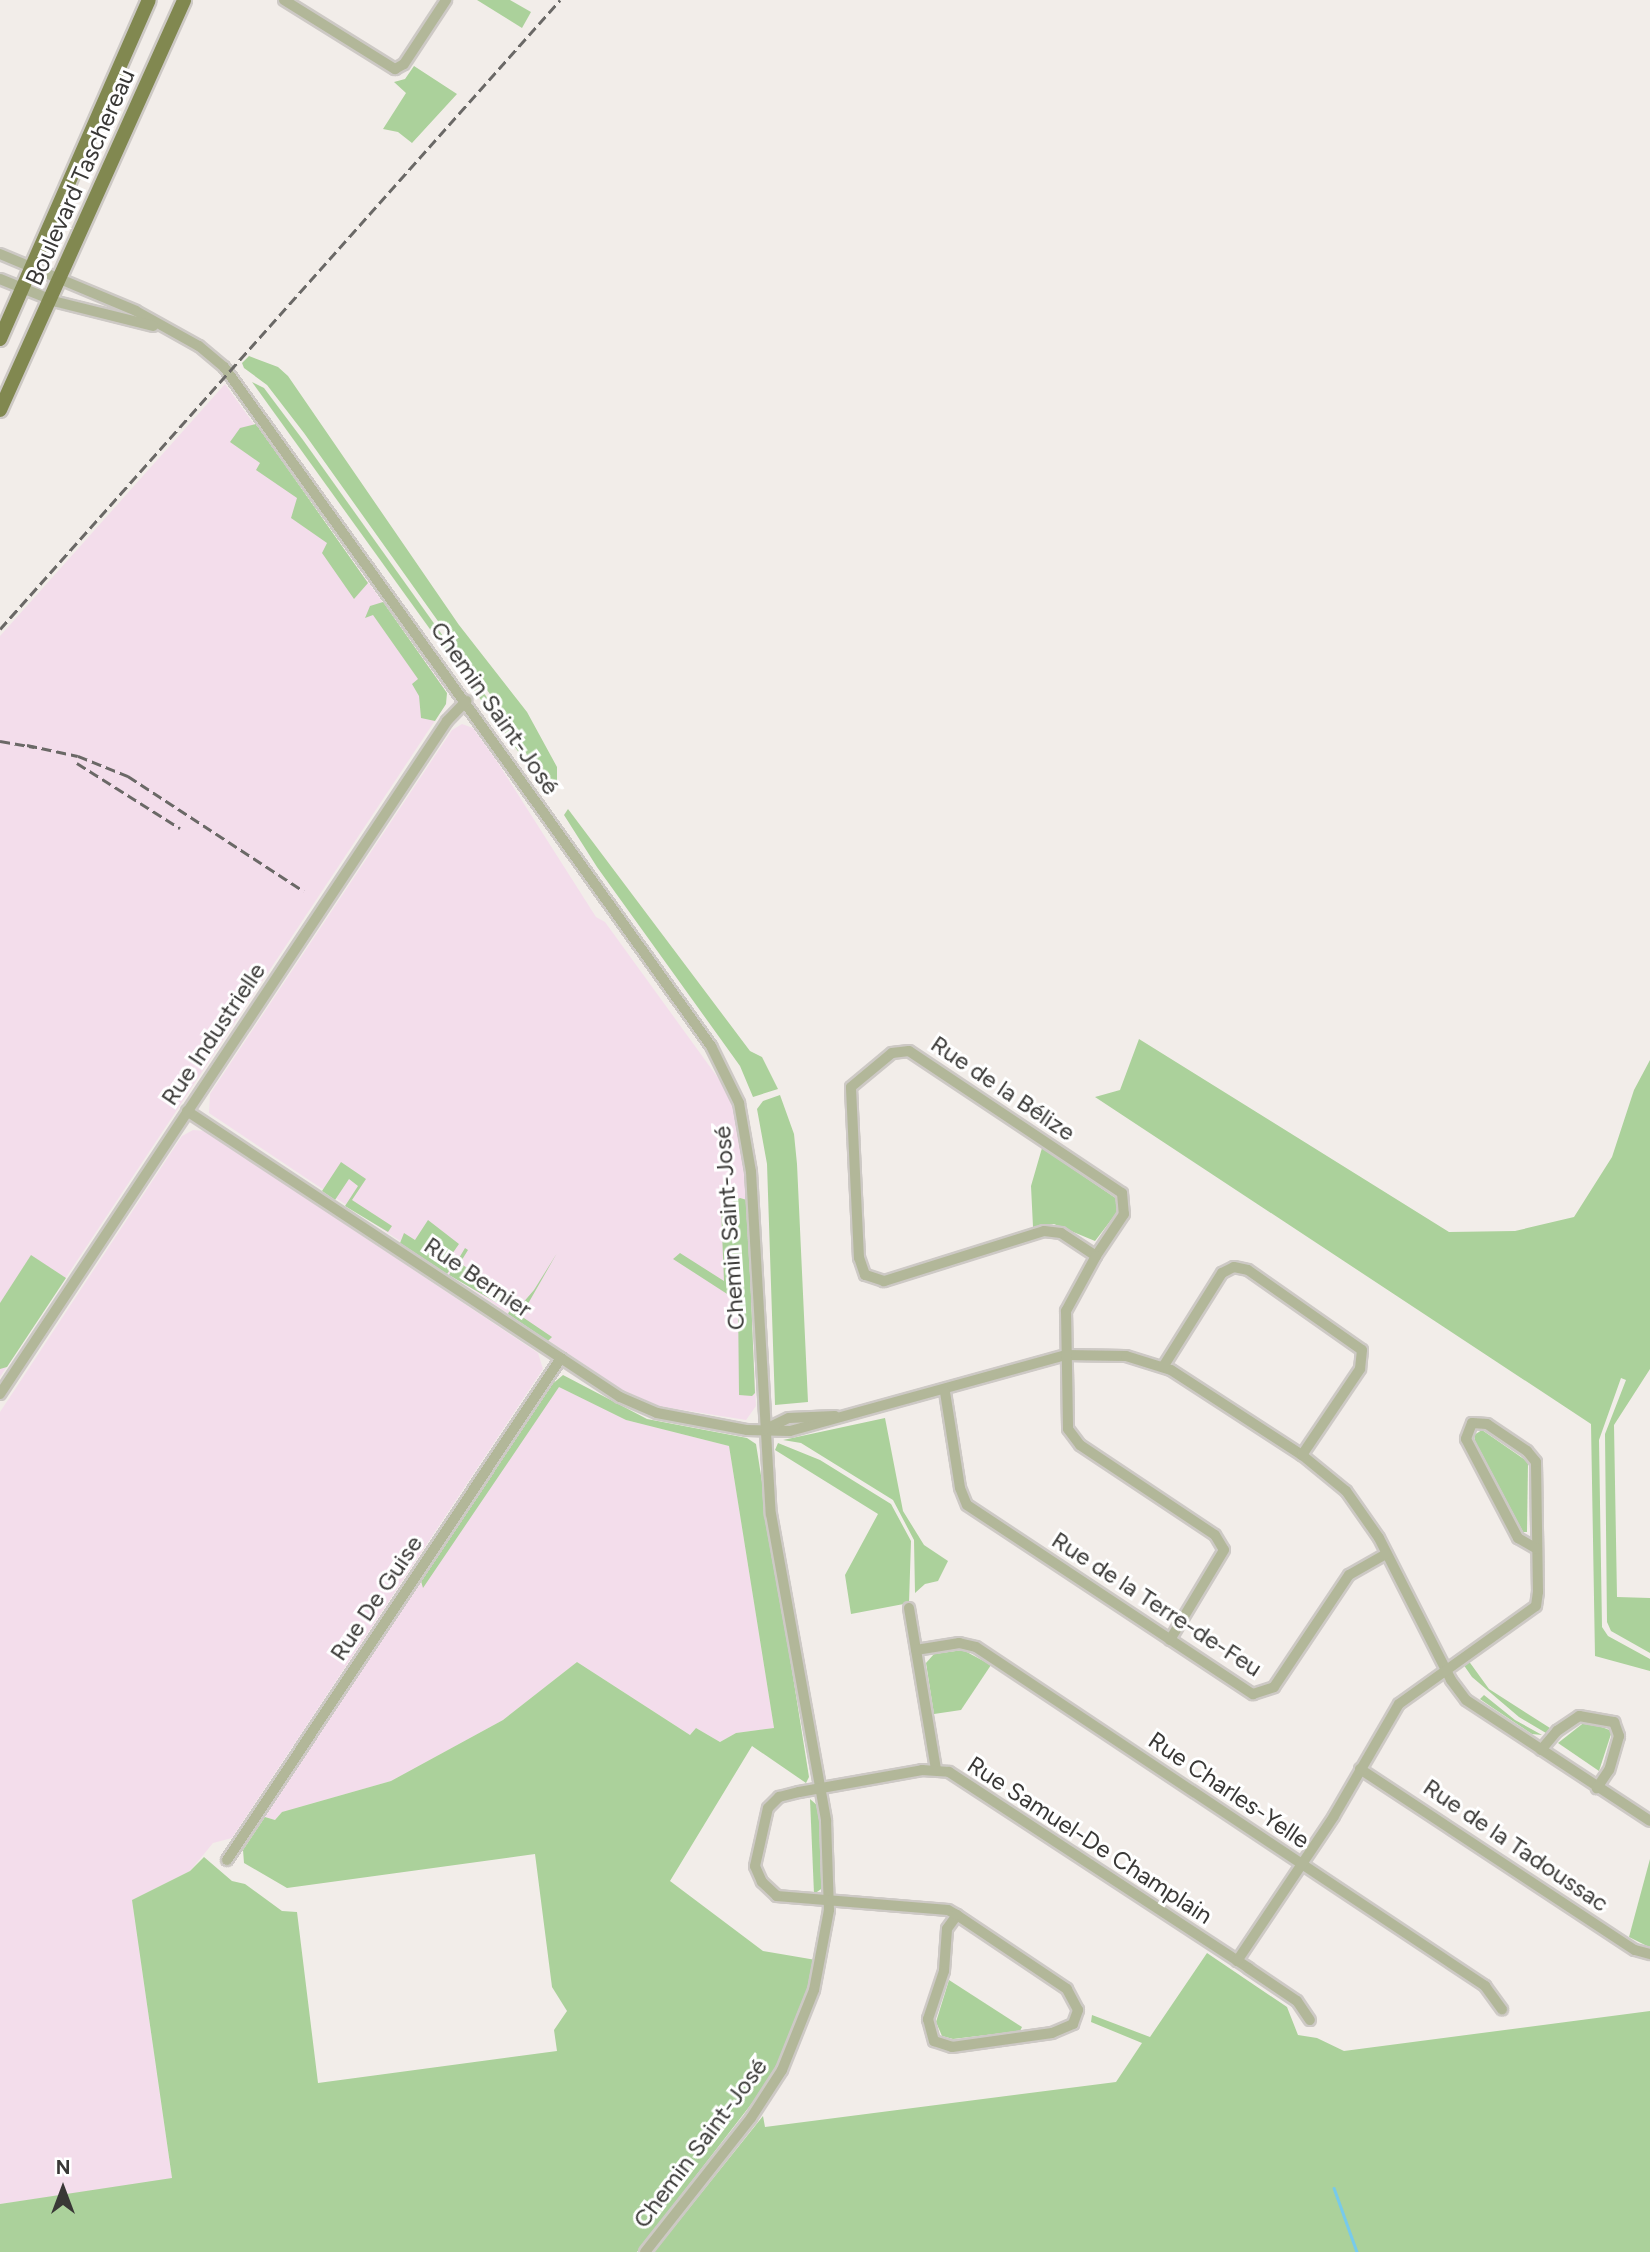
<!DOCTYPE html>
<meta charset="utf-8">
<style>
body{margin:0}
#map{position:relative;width:1650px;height:2252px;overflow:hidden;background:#f2ede9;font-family:Figtree,sans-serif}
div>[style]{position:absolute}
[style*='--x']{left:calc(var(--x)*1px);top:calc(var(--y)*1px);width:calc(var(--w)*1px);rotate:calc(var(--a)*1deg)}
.industrial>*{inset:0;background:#f3ddeb}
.green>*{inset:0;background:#abd19b}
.stream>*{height:2.5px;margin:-1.25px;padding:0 1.25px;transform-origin:1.25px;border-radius:1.25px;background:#77caeb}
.roads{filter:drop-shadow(2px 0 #cdc9c5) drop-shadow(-2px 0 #cdc9c5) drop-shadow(0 2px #cdc9c5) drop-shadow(0 -2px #cdc9c5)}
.minor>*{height:10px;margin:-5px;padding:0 5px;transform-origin:5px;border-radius:5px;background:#b2b799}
.major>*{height:14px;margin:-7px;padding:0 7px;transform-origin:7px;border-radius:7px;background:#818850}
.rail>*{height:2.5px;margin-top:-1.25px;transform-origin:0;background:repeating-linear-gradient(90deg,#6a6866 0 10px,transparent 0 15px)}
span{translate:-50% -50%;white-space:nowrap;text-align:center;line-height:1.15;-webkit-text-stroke:6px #fff;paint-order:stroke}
.street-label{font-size:24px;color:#393836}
.north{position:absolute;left:28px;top:2154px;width:70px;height:70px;-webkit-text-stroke:5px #fff;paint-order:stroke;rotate:0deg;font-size:19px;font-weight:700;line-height:28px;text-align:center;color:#393836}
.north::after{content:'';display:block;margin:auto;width:24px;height:32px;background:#393836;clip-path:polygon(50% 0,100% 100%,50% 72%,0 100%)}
</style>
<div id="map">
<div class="industrial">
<i style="clip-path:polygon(225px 384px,444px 687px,446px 704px,0 1377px,0 636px)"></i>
<i style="clip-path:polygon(462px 724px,473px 728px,498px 763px,596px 917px,605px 922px,729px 1093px,739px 1129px,747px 1200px,756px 1406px,746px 1420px,658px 1406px,624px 1391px,209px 1113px,210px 1094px,452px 730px)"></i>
<i style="clip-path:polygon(193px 1130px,205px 1131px,538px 1353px,543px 1369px,232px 1838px,213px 1843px,190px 1871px,132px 1900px,172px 2179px,0 2204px,0 1412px,182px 1136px)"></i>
<i style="clip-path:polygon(552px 1383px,626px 1420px,729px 1446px,774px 1728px,736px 1733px,720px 1742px,696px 1728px,690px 1735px,577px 1662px,503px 1720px,391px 1781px,282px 1812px,275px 1820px,265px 1817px)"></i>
</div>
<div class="green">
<i style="clip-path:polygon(477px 0,510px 0,531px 12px,522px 28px)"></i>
<i style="clip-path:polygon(414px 66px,457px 94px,412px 143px,398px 132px,383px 129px,406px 93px,394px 82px,405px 79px)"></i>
<i style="clip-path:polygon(249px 356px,278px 367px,288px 376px,459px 625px,527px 712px,557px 767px,557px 786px,529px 760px,517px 732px,304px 433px,267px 385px,244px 368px,242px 363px)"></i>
<i style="clip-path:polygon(252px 382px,264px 388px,303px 440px,513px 734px,525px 761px)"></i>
<i style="clip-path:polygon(256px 424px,368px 583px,354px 599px,322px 553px,327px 543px,291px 518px,297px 498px,256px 470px,260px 463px,230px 442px,240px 428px)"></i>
<i style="clip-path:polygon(383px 602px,447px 693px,446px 704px,435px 721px,421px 718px,419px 696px,412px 684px,418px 679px,373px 615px,365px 618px,370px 606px)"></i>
<i style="clip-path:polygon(568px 809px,750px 1051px,762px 1057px,778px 1089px,753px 1097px,740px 1066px,597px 867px,564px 815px)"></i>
<i style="clip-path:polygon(1139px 1039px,1449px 1232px,1515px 1231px,1574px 1217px,1612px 1157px,1634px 1090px,1650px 1060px,1650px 1369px,1614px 1425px,1617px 1597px,1650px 1598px,1650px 1653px,1611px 1631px,1607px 1622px,1605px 1434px,1626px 1380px,1621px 1378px,1599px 1440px,1602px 1627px,1608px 1636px,1650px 1659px,1650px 1671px,1595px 1656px,1591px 1424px,1095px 1097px,1120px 1090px)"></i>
<i style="clip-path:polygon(780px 1095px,794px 1134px,797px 1164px,808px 1402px,775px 1405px,767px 1164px,757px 1109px,763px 1101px)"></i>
<i style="clip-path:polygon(1042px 1148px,1117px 1199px,1118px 1211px,1095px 1241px,1054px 1224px,1033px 1227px,1031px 1186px)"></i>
<i style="clip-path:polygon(341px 1162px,366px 1179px,352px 1200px,392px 1226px,388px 1232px,345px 1206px,358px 1186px,349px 1179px,335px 1200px,322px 1191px)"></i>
<i style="clip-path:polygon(740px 1198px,747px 1200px,755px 1393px,752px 1396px,739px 1395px,738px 1301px,673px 1259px,680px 1253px,724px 1281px,721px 1208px)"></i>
<i style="clip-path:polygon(428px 1220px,459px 1244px,452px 1254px,458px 1258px,447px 1274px,400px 1243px,404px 1233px,415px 1240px)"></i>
<i style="clip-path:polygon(465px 1248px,468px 1250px,460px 1263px,503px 1293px,497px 1303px,449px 1275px)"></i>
<i style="clip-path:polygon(557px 1253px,521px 1316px,552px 1337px,548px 1341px,508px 1314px,514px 1301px,521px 1305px,534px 1290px)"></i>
<i style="clip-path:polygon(31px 1255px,66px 1278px,7px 1367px,0 1369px,0 1303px)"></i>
<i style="clip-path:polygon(563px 1375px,647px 1419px,747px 1438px,756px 1444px,809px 1777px,806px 1783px,752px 1746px,670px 1881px,763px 1951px,816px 1960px,794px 2032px,766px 2085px,637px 2252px,0 2252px,0 2204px,172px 2178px,132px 1900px,190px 1871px,204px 1857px,232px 1881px,245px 1884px,282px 1911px,297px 1912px,318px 2083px,557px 2051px,554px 2030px,567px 2011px,552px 1987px,535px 1854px,287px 1888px,244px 1863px,243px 1850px,265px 1817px,275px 1820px,282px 1812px,391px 1781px,503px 1720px,577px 1662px,690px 1735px,696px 1728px,720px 1742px,736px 1733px,774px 1728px,729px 1446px,626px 1420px,559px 1387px,423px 1588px,421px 1581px,550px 1386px)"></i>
<i style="clip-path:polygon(885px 1418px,903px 1511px,924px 1545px,948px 1561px,938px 1581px,925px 1584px,915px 1593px,914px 1540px,893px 1500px,801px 1443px,783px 1440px)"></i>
<i style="clip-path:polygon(1482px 1430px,1528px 1462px,1527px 1532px,1523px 1532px,1475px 1441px,1474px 1435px)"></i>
<i style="clip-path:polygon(778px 1443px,820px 1460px,891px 1504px,911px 1541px,909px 1603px,851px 1614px,845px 1575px,878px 1514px,775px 1450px)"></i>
<i style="clip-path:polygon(963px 1650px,991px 1665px,961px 1710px,934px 1714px,926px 1663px,934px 1654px)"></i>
<i style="clip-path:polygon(1468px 1660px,1489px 1689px,1550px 1728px,1546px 1733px,1519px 1717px,1472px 1677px,1463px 1664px)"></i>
<i style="clip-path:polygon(1484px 1695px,1515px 1720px,1542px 1735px,1532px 1734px,1493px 1708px,1480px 1699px)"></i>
<i style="clip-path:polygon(1586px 1721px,1612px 1731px,1599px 1771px,1558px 1743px)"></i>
<i style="clip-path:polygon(810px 1799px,818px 1806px,824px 1844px,824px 1887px,814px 1894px)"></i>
<i style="clip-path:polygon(1650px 1859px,1650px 1947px,1649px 1947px,1629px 1937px)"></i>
<i style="clip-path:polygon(1207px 1953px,1287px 2007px,1298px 2035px,1317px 2038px,1344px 2051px,1650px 2011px,1650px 2252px,654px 2252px,763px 2116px,765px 2127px,1116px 2082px,1142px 2043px,1091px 2022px,1092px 2015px,1150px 2037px)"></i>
<i style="clip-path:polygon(949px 1980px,1022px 2027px,1020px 2031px,953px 2039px,942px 2036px,936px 2022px)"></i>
</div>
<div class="stream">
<i style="--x:1334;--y:2188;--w:68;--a:70.2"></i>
</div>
<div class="roads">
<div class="minor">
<i style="--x:284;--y:0;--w:131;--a:31.9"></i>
<i style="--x:395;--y:69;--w:10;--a:-29"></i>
<i style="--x:404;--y:64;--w:77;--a:-56.7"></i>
<i style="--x:0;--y:254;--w:147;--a:22.7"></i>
<i style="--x:136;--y:311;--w:72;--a:29.1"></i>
<i style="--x:199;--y:346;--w:33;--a:40"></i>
<i style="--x:224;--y:367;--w:836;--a:54.35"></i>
<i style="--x:711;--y:1046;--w:64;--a:63.8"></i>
<i style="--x:739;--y:1103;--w:70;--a:80.1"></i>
<i style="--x:751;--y:1172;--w:343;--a:86.7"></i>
<i style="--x:771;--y:1514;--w:312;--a:79.8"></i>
<i style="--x:826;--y:1821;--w:89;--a:88.1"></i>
<i style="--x:829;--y:1910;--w:81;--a:100.6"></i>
<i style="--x:814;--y:1990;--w:86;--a:111.8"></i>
<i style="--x:782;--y:2070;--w:57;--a:122.9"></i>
<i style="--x:751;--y:2118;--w:171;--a:128.3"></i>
<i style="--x:0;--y:279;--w:61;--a:22"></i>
<i style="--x:57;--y:302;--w:99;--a:14"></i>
<i style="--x:909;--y:1051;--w:256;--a:33.7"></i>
<i style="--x:1122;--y:1193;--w:21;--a:85"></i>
<i style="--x:1124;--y:1214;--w:50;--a:123.7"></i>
<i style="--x:1096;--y:1256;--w:42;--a:-146.7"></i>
<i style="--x:1061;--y:1233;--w:17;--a:-173"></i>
<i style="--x:1044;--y:1231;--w:168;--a:162.6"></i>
<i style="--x:884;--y:1281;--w:20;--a:-162"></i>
<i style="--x:865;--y:1275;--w:18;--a:-109"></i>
<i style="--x:859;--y:1258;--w:171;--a:-92.7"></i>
<i style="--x:851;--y:1087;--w:53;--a:-39.7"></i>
<i style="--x:892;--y:1053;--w:17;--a:-7"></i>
<i style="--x:187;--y:1111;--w:519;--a:33.45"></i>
<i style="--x:620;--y:1397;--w:40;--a:23.4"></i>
<i style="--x:657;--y:1413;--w:92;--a:10.7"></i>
<i style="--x:747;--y:1430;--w:43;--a:1.3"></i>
<i style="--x:790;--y:1431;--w:286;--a:-15.4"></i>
<i style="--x:1066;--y:1355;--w:60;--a:1"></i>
<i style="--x:1126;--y:1356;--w:47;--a:17.3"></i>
<i style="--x:1171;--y:1370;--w:156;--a:33"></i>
<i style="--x:1302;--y:1455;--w:57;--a:39.3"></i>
<i style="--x:1346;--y:1491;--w:57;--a:54.9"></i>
<i style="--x:1379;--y:1538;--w:159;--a:63.1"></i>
<i style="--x:1451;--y:1680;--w:25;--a:53"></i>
<i style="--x:1466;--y:1700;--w:220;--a:33.3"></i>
<i style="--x:1096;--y:1256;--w:63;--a:118.6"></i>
<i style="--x:1066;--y:1311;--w:118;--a:89"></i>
<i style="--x:1068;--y:1429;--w:20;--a:53"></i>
<i style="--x:1080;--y:1445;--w:162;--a:33.7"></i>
<i style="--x:1215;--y:1535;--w:17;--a:59"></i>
<i style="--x:1224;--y:1550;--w:105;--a:121"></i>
<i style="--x:1163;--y:1367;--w:111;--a:-57.9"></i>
<i style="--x:1222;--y:1273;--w:13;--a:-27"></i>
<i style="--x:1234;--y:1267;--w:14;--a:12"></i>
<i style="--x:1248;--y:1270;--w:139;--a:35.1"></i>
<i style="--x:1362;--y:1350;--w:19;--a:96"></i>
<i style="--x:1360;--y:1369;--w:104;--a:124"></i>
<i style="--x:945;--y:1392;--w:97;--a:81.1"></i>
<i style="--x:960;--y:1488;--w:18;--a:68"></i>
<i style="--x:967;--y:1505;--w:343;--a:33.5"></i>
<i style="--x:1253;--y:1694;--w:22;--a:-18"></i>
<i style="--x:1274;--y:1687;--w:135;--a:-56.2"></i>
<i style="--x:1349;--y:1575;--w:43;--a:-29.6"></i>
<i style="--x:0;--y:1394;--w:808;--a:-56.41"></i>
<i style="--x:447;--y:721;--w:28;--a:-46"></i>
<i style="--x:766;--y:1429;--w:25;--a:-26"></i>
<i style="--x:789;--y:1418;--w:46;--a:-2.5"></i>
<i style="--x:909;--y:1608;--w:164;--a:80.5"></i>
<i style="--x:916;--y:1650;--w:44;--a:-9.2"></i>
<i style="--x:959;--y:1643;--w:17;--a:13"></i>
<i style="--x:976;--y:1647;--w:612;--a:33.66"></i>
<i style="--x:1485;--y:1986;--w:29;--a:54"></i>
<i style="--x:1541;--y:1750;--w:25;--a:-50"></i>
<i style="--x:1557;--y:1731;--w:27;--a:-34"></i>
<i style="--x:1579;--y:1716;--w:36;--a:10"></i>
<i style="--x:1614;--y:1722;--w:15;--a:70"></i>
<i style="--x:1619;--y:1736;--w:35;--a:106"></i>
<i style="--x:1609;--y:1770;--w:22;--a:124"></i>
<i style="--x:1360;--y:1769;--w:329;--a:33.4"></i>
<i style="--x:1635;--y:1950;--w:16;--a:15"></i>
<i style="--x:227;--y:1860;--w:603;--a:-56.36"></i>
<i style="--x:957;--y:1915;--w:17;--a:126"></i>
<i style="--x:947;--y:1929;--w:42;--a:94.1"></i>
<i style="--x:944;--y:1971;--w:51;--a:108.4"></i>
<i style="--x:928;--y:2019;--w:23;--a:75"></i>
<i style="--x:934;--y:2041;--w:19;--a:18"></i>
<i style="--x:952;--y:2047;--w:101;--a:-8"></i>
<i style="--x:1052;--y:2033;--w:23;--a:-23"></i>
<i style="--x:1073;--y:2024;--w:15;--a:-70"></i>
<i style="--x:1078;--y:2010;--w:24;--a:-118"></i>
<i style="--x:1067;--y:1989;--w:133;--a:-146.1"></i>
<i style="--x:957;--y:1915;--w:10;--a:-151"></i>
<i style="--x:948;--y:1910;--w:172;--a:-175.3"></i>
<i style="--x:777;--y:1896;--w:21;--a:-137"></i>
<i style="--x:762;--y:1882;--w:17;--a:-114"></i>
<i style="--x:755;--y:1866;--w:59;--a:-77.4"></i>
<i style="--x:768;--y:1808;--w:16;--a:-45"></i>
<i style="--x:779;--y:1797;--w:21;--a:-14"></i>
<i style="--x:799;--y:1792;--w:125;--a:-10.1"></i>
<i style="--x:922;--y:1770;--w:27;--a:4"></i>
<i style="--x:949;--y:1772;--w:358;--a:33.2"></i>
<i style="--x:1248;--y:1968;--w:59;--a:34"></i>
<i style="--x:1297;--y:2001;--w:23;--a:56"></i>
<i style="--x:1237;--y:1961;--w:174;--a:-56.2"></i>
<i style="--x:1334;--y:1816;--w:129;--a:-59.9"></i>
<i style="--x:1399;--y:1704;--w:168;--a:-35.6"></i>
<i style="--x:1536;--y:1606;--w:14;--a:-82"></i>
<i style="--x:1538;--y:1592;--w:130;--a:-90.9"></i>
<i style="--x:1536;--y:1462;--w:14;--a:-129"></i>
<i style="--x:1527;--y:1451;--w:48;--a:-146"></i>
<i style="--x:1487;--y:1424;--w:15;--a:-176"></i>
<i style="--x:1472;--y:1423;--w:17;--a:111"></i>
<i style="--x:1466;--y:1439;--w:112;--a:62.3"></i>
<i style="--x:1518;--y:1538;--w:22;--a:30"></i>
</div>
<div class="major">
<i style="--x:0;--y:339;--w:370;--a:-66.3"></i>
<i style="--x:0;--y:410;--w:449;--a:-65.8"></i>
</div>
</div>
<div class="rail">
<i style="--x:0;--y:629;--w:842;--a:-48.32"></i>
<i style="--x:0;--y:741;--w:35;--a:10"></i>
<i style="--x:27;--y:745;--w:52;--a:12.2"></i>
<i style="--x:78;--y:756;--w:54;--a:21.8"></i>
<i style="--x:128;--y:776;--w:210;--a:33.2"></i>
<i style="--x:77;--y:763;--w:122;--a:32.3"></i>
</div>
<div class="street-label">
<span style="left:80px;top:177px;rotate:-66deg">Boulevard Taschereau</span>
<span style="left:495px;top:708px;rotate:55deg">Chemin Saint-José</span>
<span style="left:213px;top:1034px;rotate:-56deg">Rue Industrielle</span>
<span style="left:1003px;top:1088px;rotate:34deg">Rue de la Bélize</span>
<span style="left:729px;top:1228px;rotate:-94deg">Chemin Saint-José</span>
<span style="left:478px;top:1277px;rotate:34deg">Rue Bernier</span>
<span style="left:376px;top:1598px;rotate:-56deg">Rue De Guise</span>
<span style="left:1157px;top:1604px;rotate:33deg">Rue de la Terre-de-Feu</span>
<span style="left:1229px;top:1790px;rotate:34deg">Rue Charles-Yelle</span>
<span style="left:1090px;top:1840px;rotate:33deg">Rue Samuel-De Champlain</span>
<span style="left:1516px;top:1845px;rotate:34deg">Rue de la Tadoussac</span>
<span style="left:700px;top:2143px;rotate:-53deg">Chemin Saint-José</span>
</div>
<div class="north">N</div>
</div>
